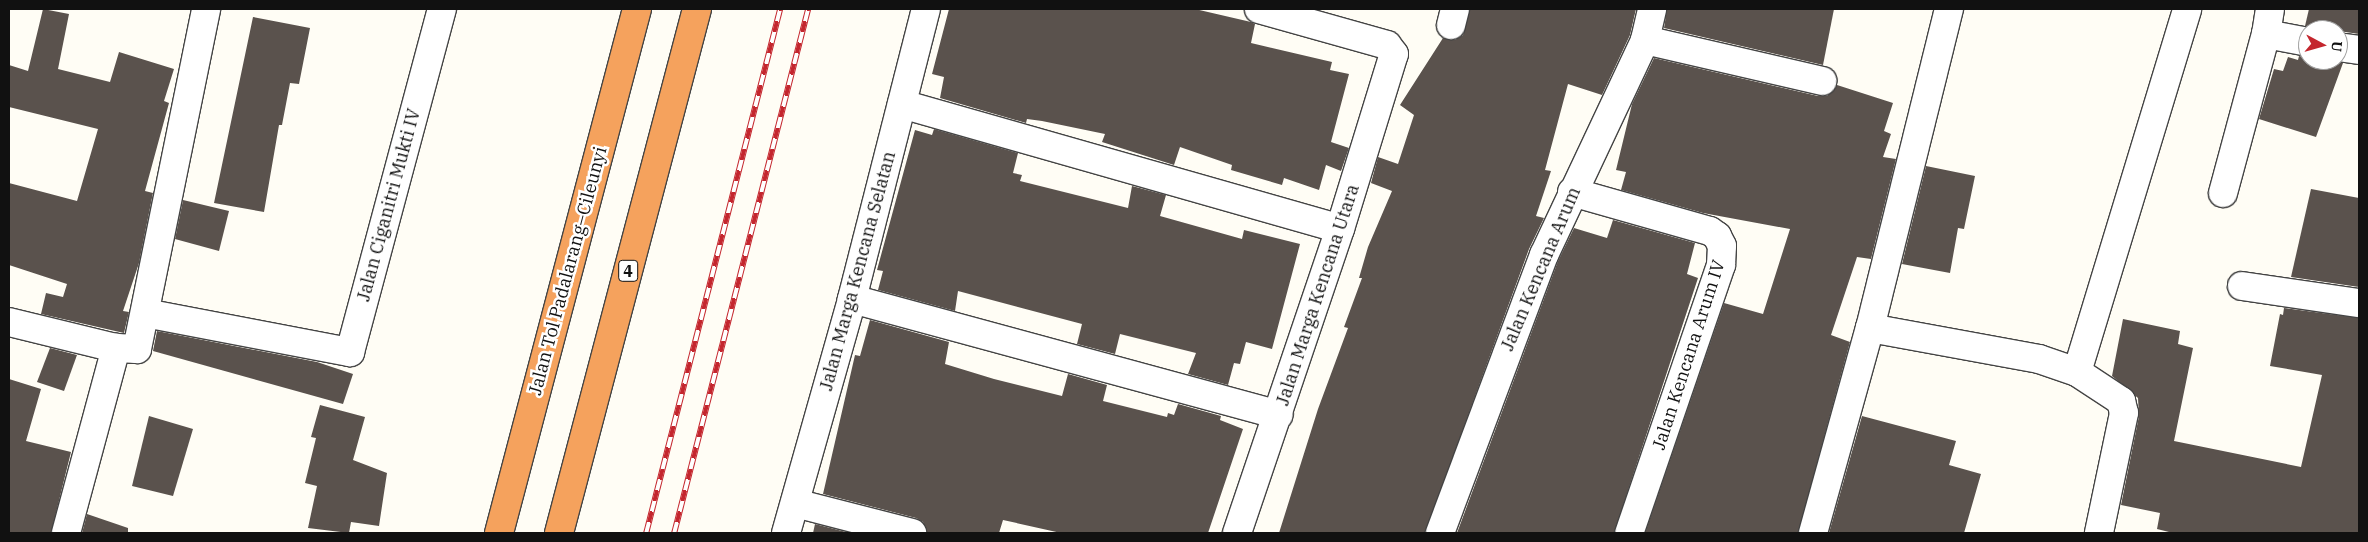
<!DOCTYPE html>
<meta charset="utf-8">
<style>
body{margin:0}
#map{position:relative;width:2368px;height:542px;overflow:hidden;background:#fffdf5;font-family:"IBM Plex Serif",serif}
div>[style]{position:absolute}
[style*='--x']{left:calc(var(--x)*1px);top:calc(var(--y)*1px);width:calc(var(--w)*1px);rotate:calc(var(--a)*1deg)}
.building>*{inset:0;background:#5a524d}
.roads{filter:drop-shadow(1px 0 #444) drop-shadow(-1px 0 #444) drop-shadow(0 1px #444) drop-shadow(0 -1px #444)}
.street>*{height:28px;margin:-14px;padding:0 14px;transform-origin:14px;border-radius:14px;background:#fff}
.highway>*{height:28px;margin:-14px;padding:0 14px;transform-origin:14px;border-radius:14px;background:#f5a25d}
.rail>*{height:5.5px;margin-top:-2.75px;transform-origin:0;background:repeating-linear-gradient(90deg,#fff 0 11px,#c4262e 0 22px);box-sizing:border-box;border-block:1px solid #c4262e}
span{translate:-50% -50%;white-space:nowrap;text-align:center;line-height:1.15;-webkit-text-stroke:5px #fff;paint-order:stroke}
.shield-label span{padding:1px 4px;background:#fff;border:1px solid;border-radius:4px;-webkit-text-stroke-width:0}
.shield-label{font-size:16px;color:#111;font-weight:700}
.street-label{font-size:18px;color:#111}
.frame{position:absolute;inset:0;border:10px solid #111;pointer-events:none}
.north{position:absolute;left:2298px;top:20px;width:50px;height:50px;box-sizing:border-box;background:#fff;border:1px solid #a0a0a0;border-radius:50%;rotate:96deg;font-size:14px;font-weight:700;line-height:20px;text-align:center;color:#111}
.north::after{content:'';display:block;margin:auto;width:18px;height:22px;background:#c4262e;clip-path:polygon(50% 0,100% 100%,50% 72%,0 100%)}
</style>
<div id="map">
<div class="building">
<i style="clip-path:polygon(43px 9px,69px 14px,58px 69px,110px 82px,119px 52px,174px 69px,164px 101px,169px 103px,145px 191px,153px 193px,139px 263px,123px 311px,129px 312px,124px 333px,41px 314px,46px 293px,63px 297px,67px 284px,9px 265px,9px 183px,77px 201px,98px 129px,9px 107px,9px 65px,28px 71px)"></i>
<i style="clip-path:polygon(949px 9px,1195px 9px,1251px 22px,1255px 24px,1251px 43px,1332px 62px,1330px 70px,1349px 74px,1331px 142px,1349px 148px,1341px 171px,1326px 165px,1319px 190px,1284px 178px,1282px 185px,1231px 170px,1232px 165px,1180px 147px,1174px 165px,1102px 142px,1105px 134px,1042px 121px,1027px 119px,1026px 123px,940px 98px,944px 77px,932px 74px)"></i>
<i style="clip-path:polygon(1470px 9px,1636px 9px,1630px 35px,1602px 95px,1568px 84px,1545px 170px,1551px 171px,1536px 216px,1544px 218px,1529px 249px,1425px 533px,1279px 533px,1318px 409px,1348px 328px,1344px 327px,1362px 278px,1359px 278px,1368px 247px,1392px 191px,1371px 183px,1378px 157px,1398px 164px,1414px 115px,1400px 105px,1443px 38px,1455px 40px,1463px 35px)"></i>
<i style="clip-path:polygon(1667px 9px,1834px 9px,1823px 65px,1664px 28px)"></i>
<i style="clip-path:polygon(2309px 9px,2359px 9px,2359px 34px,2305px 26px)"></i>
<i style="clip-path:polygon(253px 17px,310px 28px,299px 84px,290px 83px,282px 125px,279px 125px,264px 212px,214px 203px)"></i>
<i style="clip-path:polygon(2299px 56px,2343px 63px,2316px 137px,2259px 119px,2274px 69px,2283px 71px,2288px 57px,2298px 60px)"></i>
<i style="clip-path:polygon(1654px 58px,1818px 96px,1827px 96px,1837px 85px,1893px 103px,1884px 131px,1891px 134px,1883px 157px,1896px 159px,1871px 259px,1857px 257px,1831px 335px,1850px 342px,1798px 533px,1645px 533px,1724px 303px,1763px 314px,1790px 229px,1703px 213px,1621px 190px,1626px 172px,1616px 170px,1632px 104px)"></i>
<i style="clip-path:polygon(934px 129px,1018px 153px,1013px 173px,1022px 175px,1020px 181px,1128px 208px,1132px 186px,1166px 195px,1160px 216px,1242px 239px,1244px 230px,1300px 244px,1272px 349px,1246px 342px,1240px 364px,1234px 363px,1228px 385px,1188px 374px,1196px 353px,1120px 334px,1115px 354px,1077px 344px,1082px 324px,958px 291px,955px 311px,878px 290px,883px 271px,877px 270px,915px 130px,932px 135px)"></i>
<i style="clip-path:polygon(1926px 166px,1975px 176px,1964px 229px,1958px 228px,1950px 273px,1902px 264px)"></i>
<i style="clip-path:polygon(2311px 189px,2359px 198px,2359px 287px,2291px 277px)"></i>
<i style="clip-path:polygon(183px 200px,229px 211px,219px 251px,175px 239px)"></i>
<i style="clip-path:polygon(1613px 220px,1695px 243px,1687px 274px,1698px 278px,1614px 533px,1457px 533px,1558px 261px,1574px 228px,1607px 238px)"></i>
<i style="clip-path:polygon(2284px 308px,2359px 318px,2359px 533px,2173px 533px,2157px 529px,2160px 513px,2121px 505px,2139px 416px,2138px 398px,2112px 376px,2123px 319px,2180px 331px,2178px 344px,2193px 348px,2174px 441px,2301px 467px,2322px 375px,2270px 366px,2280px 314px,2283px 315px)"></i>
<i style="clip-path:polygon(870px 320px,949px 342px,945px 364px,994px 379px,1062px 396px,1068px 374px,1107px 385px,1103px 401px,1167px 417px,1168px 413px,1174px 415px,1178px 404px,1221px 416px,1220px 420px,1243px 429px,1208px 533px,1061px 533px,1003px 520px,999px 533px,927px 533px,923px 522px,916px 518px,823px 494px,855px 355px,860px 356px)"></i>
<i style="clip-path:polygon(157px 331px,317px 362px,353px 374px,343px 404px,153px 351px)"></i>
<i style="clip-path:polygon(50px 348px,77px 355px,64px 391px,37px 382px)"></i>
<i style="clip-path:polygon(9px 379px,41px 389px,26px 441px,71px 452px,51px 533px,9px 533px)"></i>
<i style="clip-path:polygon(320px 405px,365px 417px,353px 460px,387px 473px,379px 526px,351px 522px,349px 533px,308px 528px,317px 486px,305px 483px,316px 438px,311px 437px)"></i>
<i style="clip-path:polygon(149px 416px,193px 429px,173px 496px,132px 486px)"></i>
<i style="clip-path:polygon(1862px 416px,1956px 441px,1949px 465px,1981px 474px,1964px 533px,1829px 533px)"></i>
<i style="clip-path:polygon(87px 514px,128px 528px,128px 533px,82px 533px)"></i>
<i style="clip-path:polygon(815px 524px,850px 533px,813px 533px)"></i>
</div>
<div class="roads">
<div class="street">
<i style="--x:2270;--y:9;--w:25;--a:99"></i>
<i style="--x:2266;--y:34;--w:43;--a:10.8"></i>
<i style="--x:1451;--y:25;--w:16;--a:-76"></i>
<i style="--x:1645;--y:40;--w:182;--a:13"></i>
<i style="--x:2338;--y:47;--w:21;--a:8"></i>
<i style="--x:902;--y:104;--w:455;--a:15.9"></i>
<i style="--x:1572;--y:192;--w:143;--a:15.8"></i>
<i style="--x:1710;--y:231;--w:9;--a:36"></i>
<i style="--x:1717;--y:236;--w:11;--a:63"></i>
<i style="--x:1722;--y:246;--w:19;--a:93"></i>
<i style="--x:1721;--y:265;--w:283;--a:108.9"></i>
<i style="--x:2223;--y:193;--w:165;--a:-74.9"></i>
<i style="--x:2242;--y:286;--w:118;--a:8.3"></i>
<i style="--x:852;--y:299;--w:442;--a:15.2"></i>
<i style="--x:145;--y:313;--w:209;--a:10.8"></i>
<i style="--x:350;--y:352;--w:355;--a:-75"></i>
<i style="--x:9;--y:322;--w:110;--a:13.7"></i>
<i style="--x:116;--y:348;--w:21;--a:3"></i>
<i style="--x:137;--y:349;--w:347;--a:-78.5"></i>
<i style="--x:1870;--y:328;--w:172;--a:10.4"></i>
<i style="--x:2039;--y:359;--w:40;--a:18.9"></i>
<i style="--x:2077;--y:372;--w:379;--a:-73.1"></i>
<i style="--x:2077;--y:372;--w:53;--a:33.4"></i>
<i style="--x:2121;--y:401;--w:12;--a:76"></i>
<i style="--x:2124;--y:413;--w:123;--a:101.8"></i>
<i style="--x:795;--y:503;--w:121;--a:14.4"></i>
<i style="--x:66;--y:533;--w:192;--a:-74.9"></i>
<i style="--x:786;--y:533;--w:243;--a:-74.2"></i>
<i style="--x:852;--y:299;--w:299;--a:-75.7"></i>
<i style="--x:1237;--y:533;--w:321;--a:-71.3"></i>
<i style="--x:1340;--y:229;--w:183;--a:-72.9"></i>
<i style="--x:1394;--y:54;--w:11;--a:-128"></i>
<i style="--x:1387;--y:45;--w:133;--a:-164.3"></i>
<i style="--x:1440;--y:533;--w:297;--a:-69.5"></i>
<i style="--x:1544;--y:255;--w:238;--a:-64.8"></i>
<i style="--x:1645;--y:40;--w:32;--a:-77"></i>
<i style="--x:1813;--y:533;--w:213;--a:-74.5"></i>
<i style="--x:1870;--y:328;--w:329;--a:-76.1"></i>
</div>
<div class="highway">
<i style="--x:499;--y:533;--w:542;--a:-75.25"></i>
<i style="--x:559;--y:533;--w:542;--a:-75.25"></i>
</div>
</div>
<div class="rail">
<i style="--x:646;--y:533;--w:541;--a:-75.66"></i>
<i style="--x:674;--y:533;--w:541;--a:-75.66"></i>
</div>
<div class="shield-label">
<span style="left:628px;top:271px">4</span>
</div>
<div class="street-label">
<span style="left:389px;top:205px;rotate:-75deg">Jalan Ciganitri Mukti IV</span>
<span style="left:1541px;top:269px;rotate:-67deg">Jalan Kencana Arum</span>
<span style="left:568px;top:271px;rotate:-75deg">Jalan Tol Padalarang–Cileunyi</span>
<span style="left:858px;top:271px;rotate:-75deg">Jalan Marga Kencana Selatan</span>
<span style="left:1318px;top:295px;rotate:-72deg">Jalan Marga Kencana Utara</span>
<span style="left:1689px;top:355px;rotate:-72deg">Jalan Kencana Arum IV</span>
</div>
<div class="frame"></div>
<div class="north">U</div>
</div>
